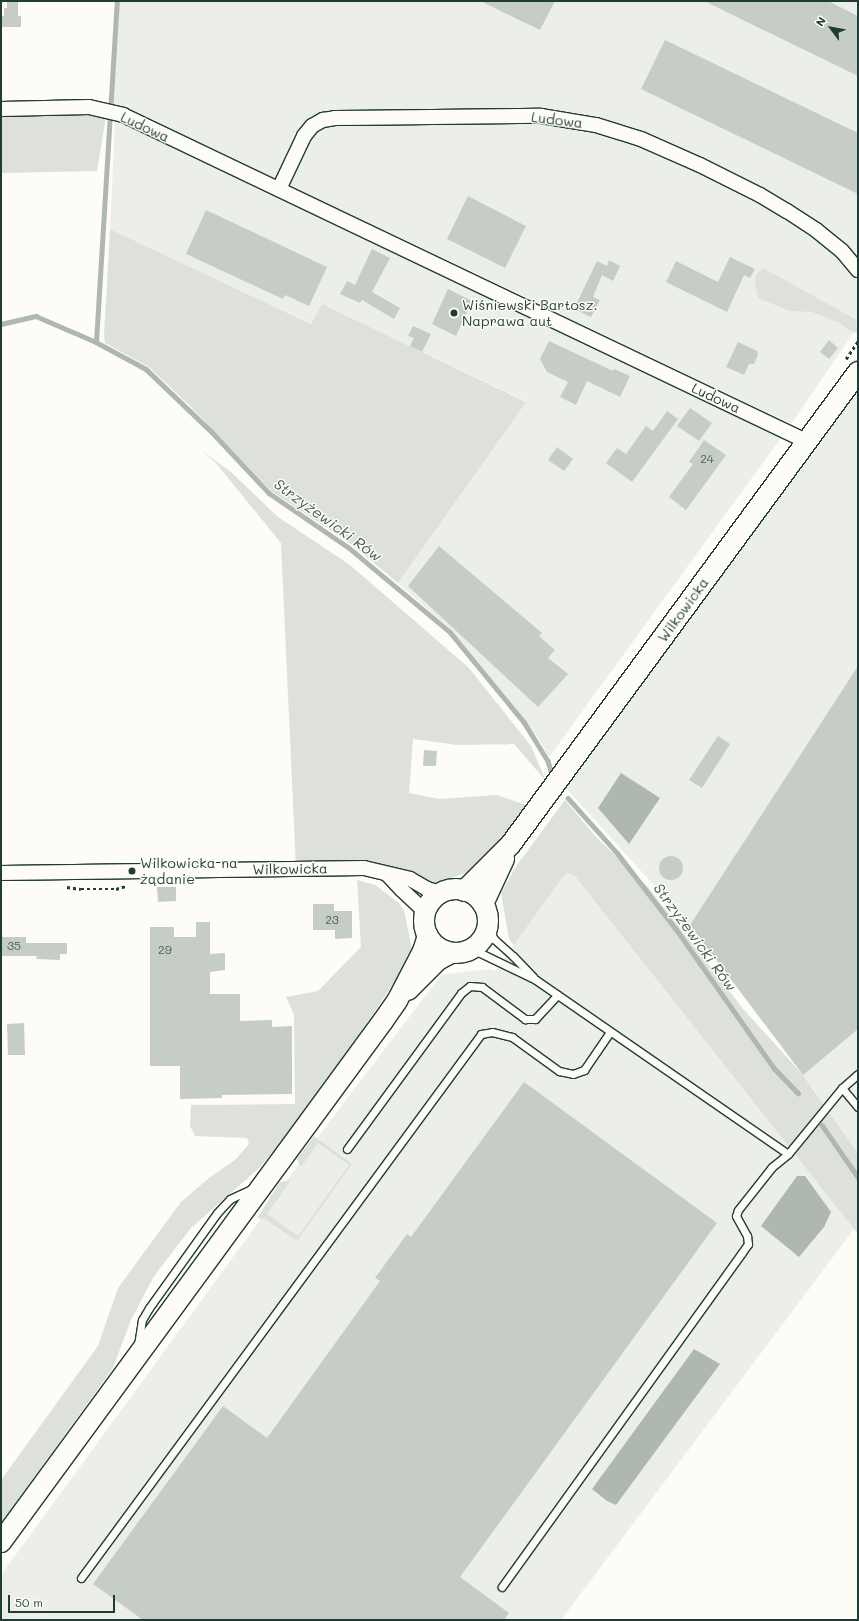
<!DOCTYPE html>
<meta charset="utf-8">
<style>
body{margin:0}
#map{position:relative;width:859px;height:1621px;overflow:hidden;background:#fdfcf7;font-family:Mali,sans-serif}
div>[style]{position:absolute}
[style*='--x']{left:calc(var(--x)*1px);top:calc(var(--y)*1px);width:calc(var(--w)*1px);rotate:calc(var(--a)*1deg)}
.built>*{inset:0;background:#eceee9}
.green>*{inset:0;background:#dde0db}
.water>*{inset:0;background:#aeb8b1}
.stream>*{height:4.5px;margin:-2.25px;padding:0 2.25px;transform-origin:2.25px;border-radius:2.25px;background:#aeb8b1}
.building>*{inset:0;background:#c6cdc7}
.round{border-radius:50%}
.path>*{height:2.5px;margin-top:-1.25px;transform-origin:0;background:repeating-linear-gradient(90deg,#1f3d34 0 3px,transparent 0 6px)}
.roads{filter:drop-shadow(1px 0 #1f3d34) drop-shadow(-1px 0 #1f3d34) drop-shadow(0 1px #1f3d34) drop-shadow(0 -1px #1f3d34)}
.lane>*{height:7px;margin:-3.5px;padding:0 3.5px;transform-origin:3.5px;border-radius:3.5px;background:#fdfcf7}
.street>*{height:14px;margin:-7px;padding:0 7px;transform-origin:7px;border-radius:7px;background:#fdfcf7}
.secondary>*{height:20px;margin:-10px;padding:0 10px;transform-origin:10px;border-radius:10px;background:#fdfcf7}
.secondary>.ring{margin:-10px;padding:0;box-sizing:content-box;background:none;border:20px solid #fdfcf7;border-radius:50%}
.dots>*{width:11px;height:11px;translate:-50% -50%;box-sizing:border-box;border:2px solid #fdfcf7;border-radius:50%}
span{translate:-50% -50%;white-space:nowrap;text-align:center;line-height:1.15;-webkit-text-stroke:3px #fdfcf7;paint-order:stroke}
.number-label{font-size:12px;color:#496159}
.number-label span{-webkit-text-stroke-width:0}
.street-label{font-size:14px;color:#1f3d34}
.poi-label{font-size:14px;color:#1f3d34}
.left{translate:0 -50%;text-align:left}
.water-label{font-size:15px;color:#435c53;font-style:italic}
.frame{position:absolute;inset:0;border:2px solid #1f3d34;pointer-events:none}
.north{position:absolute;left:811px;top:8px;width:40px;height:40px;-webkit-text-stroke:3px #fdfcf7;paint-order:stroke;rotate:302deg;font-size:11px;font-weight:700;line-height:16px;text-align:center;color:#1f3d34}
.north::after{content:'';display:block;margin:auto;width:14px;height:18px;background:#1f3d34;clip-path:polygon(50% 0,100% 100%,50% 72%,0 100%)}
.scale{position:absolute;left:8px;top:1595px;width:107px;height:18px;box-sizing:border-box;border:2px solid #1f3d34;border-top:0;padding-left:5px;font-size:12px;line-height:14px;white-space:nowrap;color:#1f3d34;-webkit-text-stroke:3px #fdfcf7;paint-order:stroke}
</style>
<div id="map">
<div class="built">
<i style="clip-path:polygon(117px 1px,858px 1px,858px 333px,854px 332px,791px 424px,403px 239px,143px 120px,112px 112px)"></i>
<i style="clip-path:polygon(115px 122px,127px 122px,783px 435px,549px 757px,539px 739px,451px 630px,398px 583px,526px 401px,322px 304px,312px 324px,110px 229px)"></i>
<i style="clip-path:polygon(858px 372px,858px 1153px,813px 1088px,690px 925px,565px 787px)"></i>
<i style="clip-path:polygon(568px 873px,574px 875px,854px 1229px,561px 1620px,1px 1620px,1px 1575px,255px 1227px,306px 1153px,441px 975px,489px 969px,495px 971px,562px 878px)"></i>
</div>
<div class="green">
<i style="clip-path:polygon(1px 109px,107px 110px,97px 171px,1px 173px)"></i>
<i style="clip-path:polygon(110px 229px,311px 324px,322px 304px,526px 402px,398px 583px,351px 544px,271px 491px,191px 407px,149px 367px,105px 343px,104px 336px)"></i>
<i style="clip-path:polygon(763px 268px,855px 319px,858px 333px,849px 330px,840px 323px,812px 312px,790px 311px,758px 298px,755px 283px,756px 275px)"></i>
<i style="clip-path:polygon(201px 450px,231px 472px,278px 517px,350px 565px,469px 668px,531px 746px,546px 781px,514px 744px,457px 745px,413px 739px,409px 793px,440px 799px,497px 795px,526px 805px,494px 851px,471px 871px,445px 880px,427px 889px,410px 879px,296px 868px,281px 543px,215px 462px)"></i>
<i style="clip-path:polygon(565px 800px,596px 837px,647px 886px,744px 1010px,803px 1075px,858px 1153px,858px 1234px,574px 875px,568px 873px,562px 878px,514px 945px,509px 939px,501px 893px,517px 865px)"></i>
<i style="clip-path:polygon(357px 880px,375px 885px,399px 903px,404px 910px,412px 949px,409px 960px,313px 1104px,259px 1168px,191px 1228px,154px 1276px,131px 1320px,113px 1368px,1px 1523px,1px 1480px,98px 1346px,118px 1288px,181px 1202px,209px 1178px,236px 1159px,249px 1144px,247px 1138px,195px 1136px,190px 1126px,191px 1105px,295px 1104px,294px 1015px,286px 997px,318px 991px,361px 947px)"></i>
<i style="clip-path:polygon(314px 1136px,352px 1164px,297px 1241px,265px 1219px,257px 1218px,280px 1182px,291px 1180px,267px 1214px,298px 1236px,349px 1165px,318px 1143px,301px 1167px,297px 1159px)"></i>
</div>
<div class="water">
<i style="clip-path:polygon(621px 773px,660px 798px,629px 844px,598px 808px)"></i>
<i style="clip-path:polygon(797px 1176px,805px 1176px,831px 1212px,824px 1227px,799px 1257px,761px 1226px)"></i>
<i style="clip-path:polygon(694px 1349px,720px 1364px,616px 1505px,607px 1501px,592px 1489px)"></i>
</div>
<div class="stream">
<i style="--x:1;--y:324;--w:36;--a:-13"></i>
<i style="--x:36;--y:316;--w:65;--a:23.4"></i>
<i style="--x:96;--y:342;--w:57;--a:28.4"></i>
<i style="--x:146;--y:369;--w:91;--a:43.7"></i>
<i style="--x:212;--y:432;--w:83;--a:46.9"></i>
<i style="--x:269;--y:493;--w:96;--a:34.4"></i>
<i style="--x:348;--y:547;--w:133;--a:39.8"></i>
<i style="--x:450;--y:632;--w:117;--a:50.6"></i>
<i style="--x:524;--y:722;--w:46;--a:58.4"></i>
<i style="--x:548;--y:761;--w:17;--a:73"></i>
<i style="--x:96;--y:342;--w:342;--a:-86.5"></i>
<i style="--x:568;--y:798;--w:75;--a:48.2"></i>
<i style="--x:618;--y:854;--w:95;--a:52.3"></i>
<i style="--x:676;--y:929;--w:170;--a:54.8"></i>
<i style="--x:774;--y:1068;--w:35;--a:46"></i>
<i style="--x:822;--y:1125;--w:63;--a:55.3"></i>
</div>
<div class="building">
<i style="clip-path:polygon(7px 1px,18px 1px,18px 16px,21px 16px,21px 27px,1px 27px,1px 16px,4px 16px,4px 8px,7px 8px)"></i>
<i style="clip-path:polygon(480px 1px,555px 1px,540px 30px)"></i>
<i style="clip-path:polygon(704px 1px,828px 1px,858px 16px,858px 76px)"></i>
<i style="clip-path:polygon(665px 40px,858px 133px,858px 194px,641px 89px)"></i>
<i style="clip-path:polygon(468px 196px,526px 226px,505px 268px,447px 239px)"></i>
<i style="clip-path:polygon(206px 210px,327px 267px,309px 306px,285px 295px,283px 299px,186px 254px)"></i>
<i style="clip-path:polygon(372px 249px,390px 258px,372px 292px,400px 308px,394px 319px,362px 300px,360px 303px,340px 294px,347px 281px,355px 285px)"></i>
<i style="clip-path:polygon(730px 257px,755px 269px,750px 278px,744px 275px,727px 312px,666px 282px,676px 261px,718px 282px)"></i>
<i style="clip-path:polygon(609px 260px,620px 266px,613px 281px,602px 275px,593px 297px,600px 300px,591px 317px,574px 309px,597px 261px,607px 266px)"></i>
<i style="clip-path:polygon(448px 289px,472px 301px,456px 336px,432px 324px)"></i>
<i style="clip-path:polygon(413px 326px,431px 334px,422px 352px,410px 346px,414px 338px,408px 336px)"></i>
<i style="clip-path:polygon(829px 340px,838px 348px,829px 359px,820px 352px)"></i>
<i style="clip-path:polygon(549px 341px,613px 371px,614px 369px,630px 376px,620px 397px,587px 381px,576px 405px,560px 397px,568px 382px,547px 372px,540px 359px)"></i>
<i style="clip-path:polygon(738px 342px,757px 351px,758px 355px,754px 364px,749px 364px,744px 375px,726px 367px)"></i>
<i style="clip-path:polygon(690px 408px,712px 423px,699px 441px,677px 426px)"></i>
<i style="clip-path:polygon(667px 411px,678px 419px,632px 482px,606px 463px,617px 448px,626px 454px,646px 426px,653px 431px)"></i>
<i style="clip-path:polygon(704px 440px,726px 455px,686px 510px,669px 497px,693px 464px,689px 462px)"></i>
<i style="clip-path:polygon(557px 447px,573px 459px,564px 471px,548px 460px)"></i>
<i style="clip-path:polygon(439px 546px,542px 633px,539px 636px,555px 650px,548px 658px,568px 674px,538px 707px,408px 586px)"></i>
<i style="clip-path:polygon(858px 666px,858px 1029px,803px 1075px,690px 925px)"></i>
<i style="clip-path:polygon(718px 736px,730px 744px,702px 788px,689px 780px)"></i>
<i style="clip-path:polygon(424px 750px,437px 751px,436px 766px,423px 766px)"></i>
<i class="round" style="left:659px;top:856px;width:24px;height:24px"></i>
<i style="clip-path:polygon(157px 887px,176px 887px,176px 901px,158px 902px)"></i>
<i style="clip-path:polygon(313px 904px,334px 904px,334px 911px,352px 911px,352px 938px,335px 939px,335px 930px,313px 930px)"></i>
<i style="clip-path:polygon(196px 922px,210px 922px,210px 954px,225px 953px,225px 970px,210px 972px,210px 994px,240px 994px,240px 1021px,272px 1020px,272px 1027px,292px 1026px,292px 1094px,222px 1095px,222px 1098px,180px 1099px,180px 1066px,150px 1066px,150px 927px,174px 927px,174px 937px,196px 937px)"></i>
<i style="clip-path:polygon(1px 937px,26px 937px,26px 943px,67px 943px,67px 954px,60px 954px,60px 960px,36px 959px,37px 956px,1px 956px)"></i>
<i style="clip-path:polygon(24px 1023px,25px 1055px,8px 1055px,7px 1024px)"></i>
<i style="clip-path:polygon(524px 1082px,717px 1223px,460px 1577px,509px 1613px,504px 1620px,143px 1620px,93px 1584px,223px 1406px,267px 1438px,380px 1281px,375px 1278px,407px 1234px,411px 1237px)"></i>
</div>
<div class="path">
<i style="--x:846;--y:359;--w:22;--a:-56"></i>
<i style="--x:67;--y:887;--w:14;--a:8"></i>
<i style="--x:81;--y:889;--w:35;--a:0"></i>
<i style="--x:116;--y:889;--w:10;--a:-17"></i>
</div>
<div class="roads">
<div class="lane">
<i style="--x:487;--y:926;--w:15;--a:62"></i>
<i style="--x:494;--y:939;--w:25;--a:42"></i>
<i style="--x:513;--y:956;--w:29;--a:46"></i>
<i style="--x:472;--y:949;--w:71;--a:25.8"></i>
<i style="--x:536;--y:980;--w:306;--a:34.6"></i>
<i style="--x:788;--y:1154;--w:21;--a:141"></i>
<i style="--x:772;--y:1167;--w:55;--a:128.3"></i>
<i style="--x:738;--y:1210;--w:6;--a:108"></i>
<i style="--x:736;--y:1216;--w:23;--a:61"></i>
<i style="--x:747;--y:1236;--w:8;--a:83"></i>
<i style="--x:748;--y:1244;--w:12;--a:125"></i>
<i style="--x:741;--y:1254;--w:410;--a:125.7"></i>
<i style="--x:858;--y:1074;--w:21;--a:139"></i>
<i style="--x:842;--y:1088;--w:25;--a:50"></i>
<i style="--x:347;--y:1149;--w:193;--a:-53.8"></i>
<i style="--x:461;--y:993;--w:11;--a:-38"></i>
<i style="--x:470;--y:986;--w:12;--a:5"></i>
<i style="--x:482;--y:987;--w:54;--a:36.7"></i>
<i style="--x:525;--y:1019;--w:10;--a:0"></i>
<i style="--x:535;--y:1019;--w:33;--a:-47"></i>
<i style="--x:788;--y:1154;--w:85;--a:-50.7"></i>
<i style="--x:138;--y:1345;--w:25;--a:-81"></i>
<i style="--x:142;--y:1320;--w:14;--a:-60"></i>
<i style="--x:149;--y:1308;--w:117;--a:-54.4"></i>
<i style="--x:217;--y:1213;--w:19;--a:-47"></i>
<i style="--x:230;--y:1199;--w:26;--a:-25"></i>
<i style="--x:81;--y:1578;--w:675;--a:-53.67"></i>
<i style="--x:481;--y:1034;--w:11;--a:-10"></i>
<i style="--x:492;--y:1032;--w:21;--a:14"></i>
<i style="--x:512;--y:1037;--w:58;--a:35.9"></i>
<i style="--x:559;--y:1071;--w:14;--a:12"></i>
<i style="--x:573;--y:1074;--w:12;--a:-20"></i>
<i style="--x:584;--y:1070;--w:46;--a:-55.6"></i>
</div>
<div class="street">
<i style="--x:1;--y:109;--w:88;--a:-1.3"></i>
<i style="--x:89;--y:107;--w:35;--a:13"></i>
<i style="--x:123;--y:115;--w:757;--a:25.52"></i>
<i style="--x:279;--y:189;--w:59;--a:-64.7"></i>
<i style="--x:304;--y:136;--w:13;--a:-51"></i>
<i style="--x:312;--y:126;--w:13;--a:-29"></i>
<i style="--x:323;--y:120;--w:12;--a:-9"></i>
<i style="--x:335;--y:118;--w:206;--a:-0.6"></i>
<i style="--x:541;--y:116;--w:56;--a:9.3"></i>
<i style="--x:596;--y:125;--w:47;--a:17.3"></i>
<i style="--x:641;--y:139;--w:64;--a:23.8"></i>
<i style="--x:700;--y:165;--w:67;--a:26.6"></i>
<i style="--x:760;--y:195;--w:31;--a:31"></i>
<i style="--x:787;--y:211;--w:35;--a:33"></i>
<i style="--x:816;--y:230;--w:33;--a:39"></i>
<i style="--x:842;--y:251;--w:25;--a:50"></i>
<i style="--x:1;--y:873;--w:363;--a:-0.8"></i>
<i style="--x:364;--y:868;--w:47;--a:13.4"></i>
<i style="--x:410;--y:879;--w:20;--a:30"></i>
<i style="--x:427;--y:889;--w:15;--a:16"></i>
<i style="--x:387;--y:874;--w:22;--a:47"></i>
<i style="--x:402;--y:890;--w:33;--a:43"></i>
</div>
<div class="secondary">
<i class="ring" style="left:424px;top:889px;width:44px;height:44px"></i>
<i style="--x:464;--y:891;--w:66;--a:-45"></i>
<i style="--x:511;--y:844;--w:586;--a:-53.68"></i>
<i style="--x:483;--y:904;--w:50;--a:-65"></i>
<i style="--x:408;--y:990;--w:42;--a:-45"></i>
<i style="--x:438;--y:960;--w:15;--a:-28"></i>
<i style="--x:1;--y:1542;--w:646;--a:-53.75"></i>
<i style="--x:383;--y:1021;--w:24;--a:-55"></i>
<i style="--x:397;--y:1001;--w:56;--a:-62.5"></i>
<i style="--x:423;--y:951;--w:16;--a:-72"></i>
</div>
</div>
<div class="dots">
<i style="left:454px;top:313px;background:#1f3d34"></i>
<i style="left:132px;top:871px;background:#1f3d34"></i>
</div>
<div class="number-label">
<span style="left:707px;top:459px">24</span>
<span style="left:332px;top:920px">23</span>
<span style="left:14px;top:946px">35</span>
<span style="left:165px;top:950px">29</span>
</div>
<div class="street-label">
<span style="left:557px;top:120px;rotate:7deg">Ludowa</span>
<span style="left:145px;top:127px;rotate:25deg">Ludowa</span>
<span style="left:716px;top:398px;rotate:25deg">Ludowa</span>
<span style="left:683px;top:610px;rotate:-54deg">Wilkowicka</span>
<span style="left:290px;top:869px;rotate:-1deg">Wilkowicka</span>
</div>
<div class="poi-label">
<span class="left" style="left:462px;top:313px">Wiśniewski Bartosz.<br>Naprawa aut</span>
<span class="left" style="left:140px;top:871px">Wilkowicka-na<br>żądanie</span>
</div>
<div class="water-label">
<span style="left:328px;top:520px;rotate:36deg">Strzyżewicki Rów</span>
<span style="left:695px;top:937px;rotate:54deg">Strzyżewicki Rów</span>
</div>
<div class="frame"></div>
<div class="north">N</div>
<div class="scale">50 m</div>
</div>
